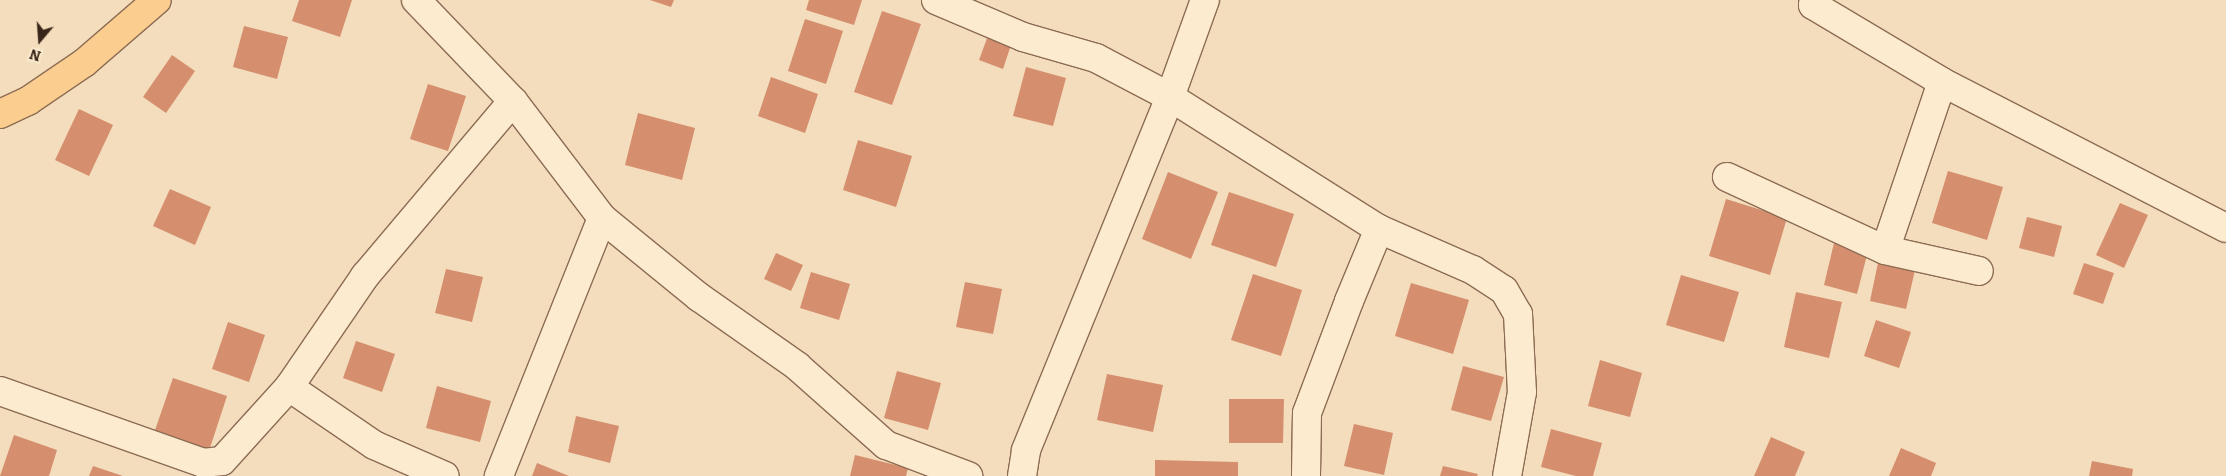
<!DOCTYPE html>
<style>
body{margin:0}
#map{position:relative;width:2226px;height:476px;overflow:hidden;background:#f3ddbc;font-family:Bitter,serif}
div>[style]{position:absolute}
[style*='--x']{left:calc(var(--x)*1px);top:calc(var(--y)*1px);width:calc(var(--w)*1px);rotate:calc(var(--a)*1deg)}
.building>*{inset:0;background:#d58e6e}
.roads{filter:drop-shadow(1px 0 #8c6c54) drop-shadow(-1px 0 #8c6c54) drop-shadow(0 1px #8c6c54) drop-shadow(0 -1px #8c6c54)}
.street>*{height:28px;margin:-14px;padding:0 14px;transform-origin:14px;border-radius:14px;background:#fdebd0}
.primary>*{height:28px;margin:-14px;padding:0 14px;transform-origin:14px;border-radius:14px;background:#fbce8f}
span{translate:-50% -50%;white-space:nowrap;text-align:center;line-height:1.15;-webkit-text-stroke:4px #f9e8cc;paint-order:stroke}
.north{position:absolute;left:15px;top:15px;width:50px;height:50px;-webkit-text-stroke:4px #f9e8cc;paint-order:stroke;rotate:198deg;font-size:14px;font-weight:700;line-height:20px;text-align:center;color:#39261a}
.north::after{content:'';display:block;margin:auto;width:18px;height:22px;background:#39261a;clip-path:polygon(50% 0,100% 100%,50% 72%,0 100%)}
</style>
<div id="map">
<div class="building">
<i style="clip-path:polygon(299px 0,352px 0,340px 37px,292px 21px)"></i>
<i style="clip-path:polygon(650px 0,674px 0,671px 7px)"></i>
<i style="clip-path:polygon(809px 0,862px 0,854px 25px,806px 10px)"></i>
<i style="clip-path:polygon(882px 11px,921px 24px,892px 105px,854px 92px)"></i>
<i style="clip-path:polygon(805px 19px,843px 31px,826px 84px,788px 71px)"></i>
<i style="clip-path:polygon(244px 26px,288px 37px,277px 79px,233px 67px)"></i>
<i style="clip-path:polygon(989px 33px,1012px 42px,1003px 69px,979px 60px)"></i>
<i style="clip-path:polygon(172px 55px,195px 71px,166px 113px,143px 97px)"></i>
<i style="clip-path:polygon(1026px 67px,1066px 78px,1053px 126px,1013px 116px)"></i>
<i style="clip-path:polygon(771px 77px,818px 94px,805px 133px,758px 116px)"></i>
<i style="clip-path:polygon(428px 84px,466px 96px,448px 151px,410px 139px)"></i>
<i style="clip-path:polygon(79px 109px,113px 125px,89px 176px,55px 160px)"></i>
<i style="clip-path:polygon(638px 113px,695px 128px,682px 180px,625px 165px)"></i>
<i style="clip-path:polygon(858px 140px,912px 156px,896px 207px,843px 190px)"></i>
<i style="clip-path:polygon(1948px 171px,2003px 187px,1987px 240px,1932px 223px)"></i>
<i style="clip-path:polygon(1168px 172px,1218px 192px,1191px 259px,1142px 239px)"></i>
<i style="clip-path:polygon(170px 189px,211px 207px,195px 245px,153px 226px)"></i>
<i style="clip-path:polygon(1229px 192px,1294px 214px,1276px 267px,1211px 245px)"></i>
<i style="clip-path:polygon(1726px 199px,1787px 218px,1770px 275px,1709px 256px)"></i>
<i style="clip-path:polygon(2120px 203px,2148px 215px,2124px 268px,2096px 255px)"></i>
<i style="clip-path:polygon(2027px 217px,2062px 226px,2054px 257px,2019px 248px)"></i>
<i style="clip-path:polygon(1834px 243px,1868px 251px,1857px 294px,1824px 285px)"></i>
<i style="clip-path:polygon(776px 253px,803px 265px,791px 291px,764px 279px)"></i>
<i style="clip-path:polygon(1879px 258px,1916px 266px,1906px 309px,1870px 301px)"></i>
<i style="clip-path:polygon(2084px 263px,2114px 273px,2103px 304px,2073px 294px)"></i>
<i style="clip-path:polygon(446px 269px,483px 277px,472px 322px,435px 313px)"></i>
<i style="clip-path:polygon(811px 272px,850px 284px,839px 320px,800px 308px)"></i>
<i style="clip-path:polygon(1253px 274px,1302px 290px,1281px 356px,1231px 340px)"></i>
<i style="clip-path:polygon(1681px 275px,1739px 292px,1724px 342px,1666px 325px)"></i>
<i style="clip-path:polygon(965px 282px,1002px 289px,993px 334px,956px 327px)"></i>
<i style="clip-path:polygon(1411px 283px,1469px 300px,1453px 354px,1395px 336px)"></i>
<i style="clip-path:polygon(1796px 292px,1842px 302px,1829px 358px,1784px 347px)"></i>
<i style="clip-path:polygon(1876px 320px,1911px 332px,1899px 368px,1864px 356px)"></i>
<i style="clip-path:polygon(228px 322px,265px 335px,249px 382px,212px 369px)"></i>
<i style="clip-path:polygon(356px 341px,395px 354px,382px 392px,343px 378px)"></i>
<i style="clip-path:polygon(1600px 360px,1642px 373px,1630px 417px,1588px 406px)"></i>
<i style="clip-path:polygon(1463px 366px,1504px 377px,1491px 421px,1451px 410px)"></i>
<i style="clip-path:polygon(897px 371px,941px 383px,928px 430px,884px 418px)"></i>
<i style="clip-path:polygon(1107px 374px,1163px 385px,1153px 432px,1097px 420px)"></i>
<i style="clip-path:polygon(173px 378px,227px 396px,208px 454px,153px 436px)"></i>
<i style="clip-path:polygon(437px 386px,491px 401px,480px 442px,426px 428px)"></i>
<i style="clip-path:polygon(1229px 399px,1284px 399px,1283px 443px,1229px 443px)"></i>
<i style="clip-path:polygon(576px 416px,619px 426px,610px 463px,568px 452px)"></i>
<i style="clip-path:polygon(1354px 424px,1393px 433px,1384px 475px,1344px 466px)"></i>
<i style="clip-path:polygon(1551px 429px,1602px 443px,1593px 476px,1576px 476px,1541px 467px)"></i>
<i style="clip-path:polygon(14px 435px,57px 450px,49px 476px,0 476px)"></i>
<i style="clip-path:polygon(1771px 437px,1805px 452px,1795px 476px,1754px 476px)"></i>
<i style="clip-path:polygon(1901px 448px,1936px 463px,1931px 476px,1889px 476px)"></i>
<i style="clip-path:polygon(855px 455px,908px 468px,906px 476px,850px 476px)"></i>
<i style="clip-path:polygon(1155px 460px,1238px 462px,1238px 476px,1155px 476px)"></i>
<i style="clip-path:polygon(2092px 461px,2133px 469px,2132px 476px,2089px 476px)"></i>
<i style="clip-path:polygon(537px 463px,569px 476px,532px 476px)"></i>
<i style="clip-path:polygon(93px 466px,123px 476px,89px 476px)"></i>
<i style="clip-path:polygon(1443px 466px,1478px 474px,1477px 476px,1440px 476px)"></i>
</div>
<div class="roads">
<div class="street">
<i style="--x:416;--y:0;--w:140;--a:46.2"></i>
<i style="--x:513;--y:101;--w:147;--a:52.7"></i>
<i style="--x:602;--y:218;--w:278;--a:111.8"></i>
<i style="--x:936;--y:0;--w:95;--a:23"></i>
<i style="--x:1023;--y:37;--w:76;--a:16"></i>
<i style="--x:1096;--y:58;--w:84;--a:27.8"></i>
<i style="--x:1170;--y:97;--w:247;--a:32.3"></i>
<i style="--x:1379;--y:229;--w:103;--a:23.6"></i>
<i style="--x:1473;--y:270;--w:37;--a:33"></i>
<i style="--x:1504;--y:290;--w:28;--a:60"></i>
<i style="--x:1518;--y:314;--w:78;--a:87.1"></i>
<i style="--x:1522;--y:392;--w:85;--a:100.1"></i>
<i style="--x:1814;--y:0;--w:5;--a:101"></i>
<i style="--x:1813;--y:5;--w:150;--a:30.8"></i>
<i style="--x:1942;--y:82;--w:177;--a:108.7"></i>
<i style="--x:1885;--y:250;--w:96;--a:12.6"></i>
<i style="--x:1942;--y:82;--w:319;--a:27.2"></i>
<i style="--x:1727;--y:177;--w:174;--a:24.8"></i>
<i style="--x:602;--y:218;--w:125;--a:39.2"></i>
<i style="--x:699;--y:297;--w:120;--a:35.1"></i>
<i style="--x:797;--y:366;--w:119;--a:41.6"></i>
<i style="--x:886;--y:445;--w:88;--a:20.7"></i>
<i style="--x:289;--y:387;--w:103;--a:34.3"></i>
<i style="--x:374;--y:445;--w:77;--a:23.6"></i>
<i style="--x:0;--y:391;--w:215;--a:19.5"></i>
<i style="--x:203;--y:463;--w:19;--a:-6"></i>
<i style="--x:222;--y:461;--w:100;--a:-47.8"></i>
<i style="--x:289;--y:387;--w:135;--a:-55.6"></i>
<i style="--x:365;--y:276;--w:229;--a:-49.8"></i>
<i style="--x:1022;--y:476;--w:26;--a:-81"></i>
<i style="--x:1026;--y:450;--w:381;--a:-67.8"></i>
<i style="--x:1170;--y:97;--w:103;--a:-70.2"></i>
<i style="--x:1306;--y:476;--w:63;--a:-89.1"></i>
<i style="--x:1307;--y:413;--w:120;--a:-69.4"></i>
<i style="--x:1349;--y:301;--w:78;--a:-67.4"></i>
</div>
<div class="primary">
<i style="--x:0;--y:114;--w:31;--a:-25"></i>
<i style="--x:28;--y:101;--w:68;--a:-34.2"></i>
<i style="--x:84;--y:63;--w:96;--a:-40.8"></i>
</div>
</div>
<div class="north">N</div>
</div>
